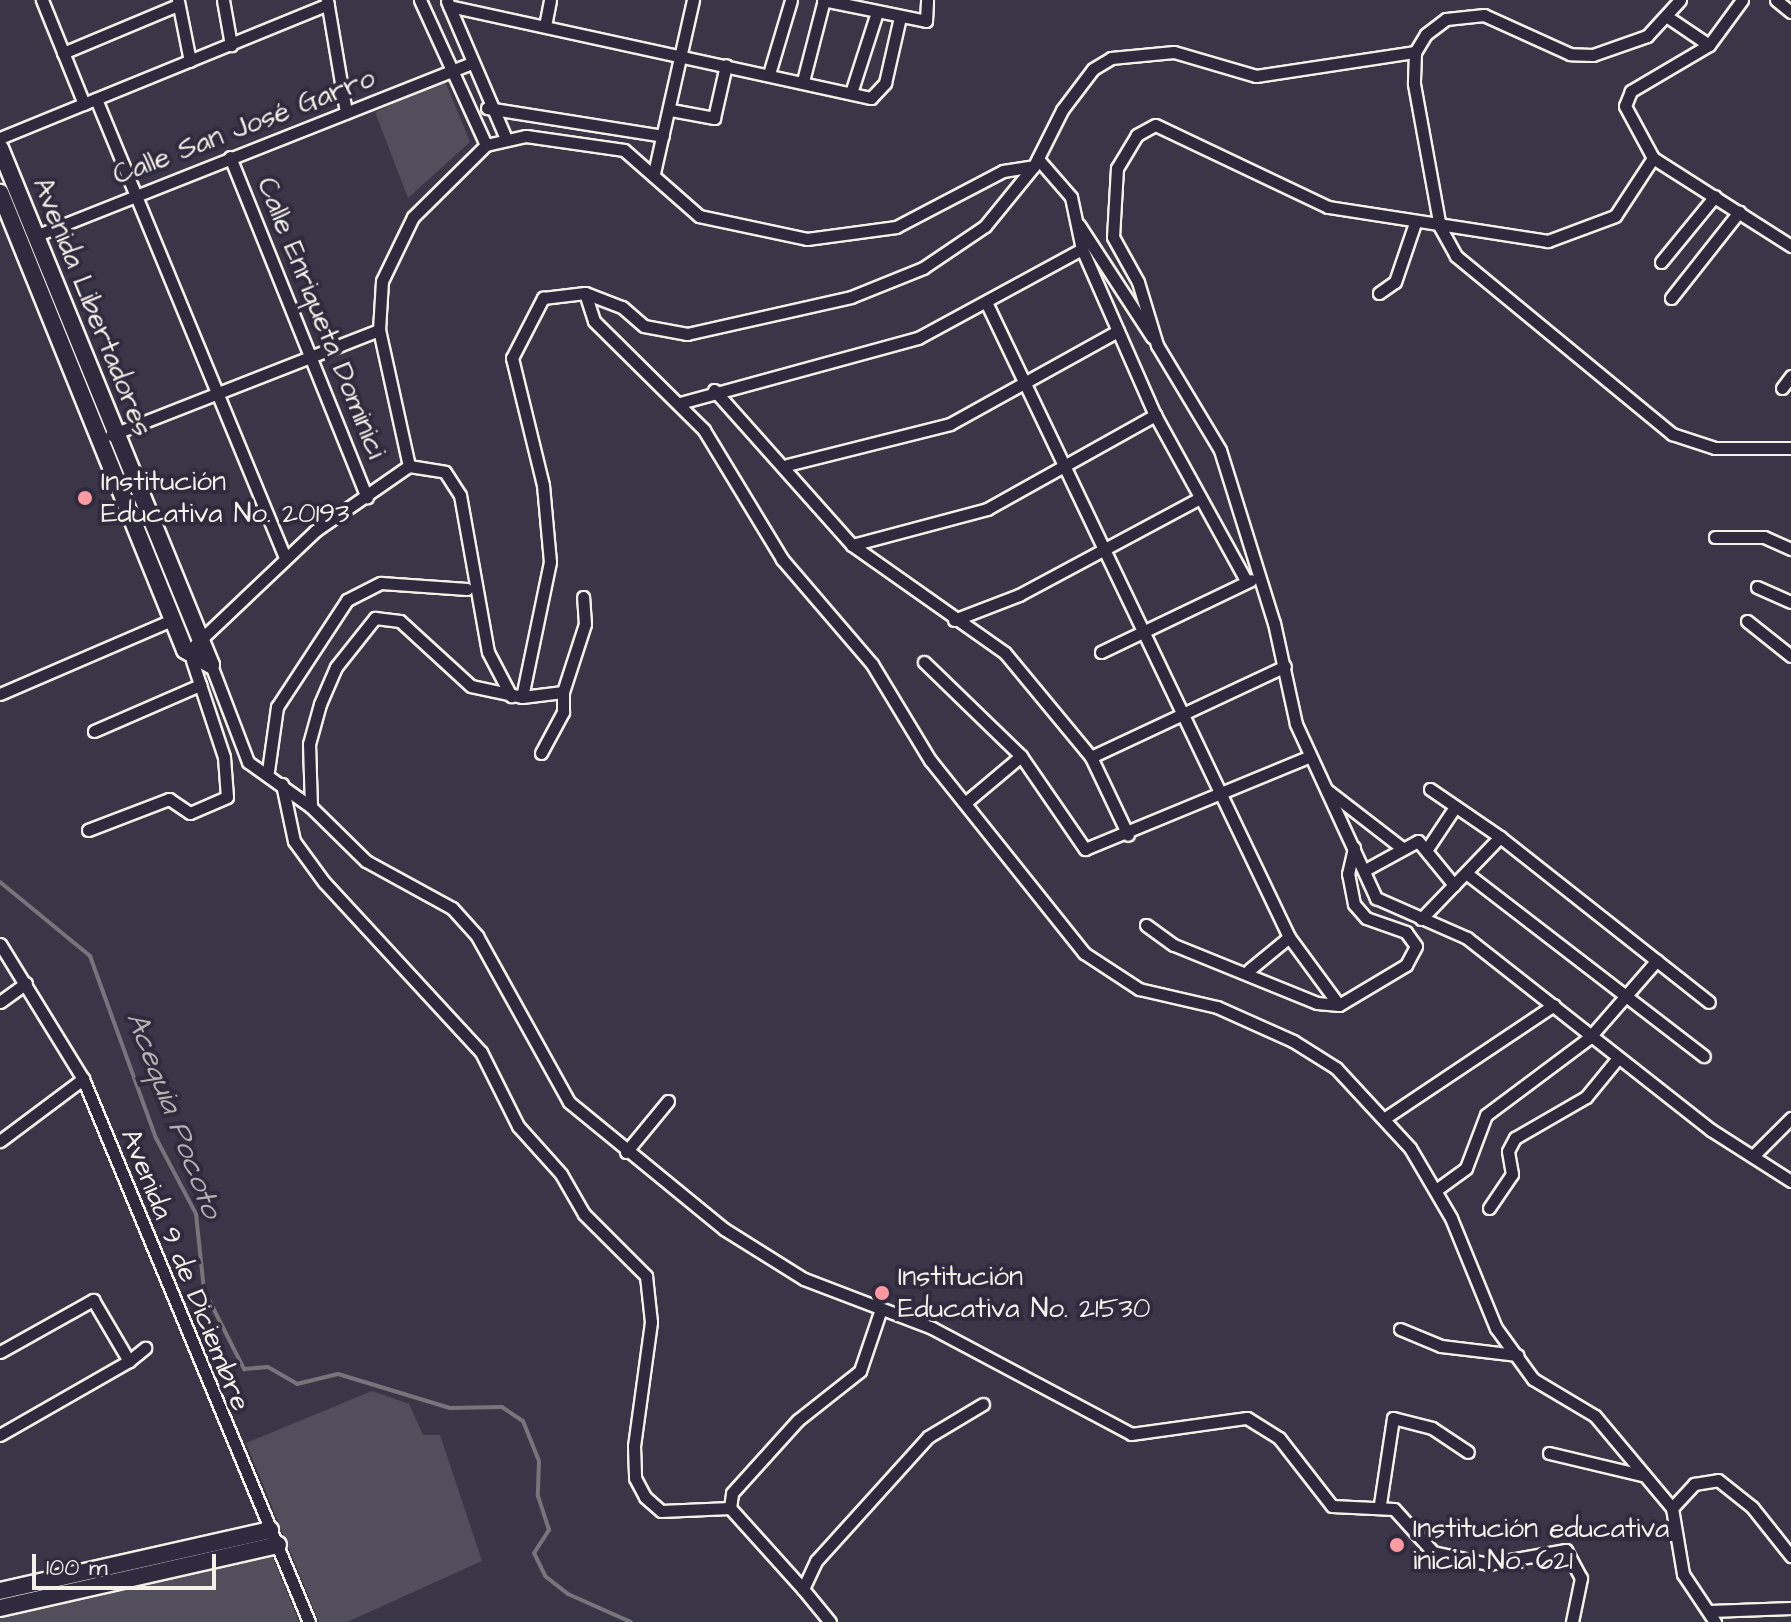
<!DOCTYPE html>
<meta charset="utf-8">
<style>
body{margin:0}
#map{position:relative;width:1791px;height:1622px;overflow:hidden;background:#3b3647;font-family:"Architects Daughter",sans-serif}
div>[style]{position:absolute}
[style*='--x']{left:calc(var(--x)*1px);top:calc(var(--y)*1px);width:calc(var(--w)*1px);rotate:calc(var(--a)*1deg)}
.green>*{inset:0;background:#534e5c}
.stream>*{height:4px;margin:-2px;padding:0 2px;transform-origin:2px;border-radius:2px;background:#78747b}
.roads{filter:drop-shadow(2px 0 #f4f1e8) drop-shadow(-2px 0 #f4f1e8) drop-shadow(0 2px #f4f1e8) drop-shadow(0 -2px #f4f1e8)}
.street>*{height:11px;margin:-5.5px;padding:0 5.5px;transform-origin:5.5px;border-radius:5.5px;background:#2f2a3d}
.secondary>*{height:16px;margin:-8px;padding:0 8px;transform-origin:8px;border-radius:8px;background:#2f2a3d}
.dots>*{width:22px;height:22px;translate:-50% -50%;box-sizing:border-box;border:4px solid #2f2a3d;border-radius:50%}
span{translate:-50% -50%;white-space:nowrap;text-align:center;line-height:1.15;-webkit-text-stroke:8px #2f2a3d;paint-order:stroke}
.street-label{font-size:28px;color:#f4f1e8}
.poi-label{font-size:28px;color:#f4f1e8}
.left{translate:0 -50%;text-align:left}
.water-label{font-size:30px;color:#b6b2b2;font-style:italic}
.scale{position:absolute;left:32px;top:1554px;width:184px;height:36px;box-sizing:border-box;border:4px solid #f4f1e8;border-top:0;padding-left:10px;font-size:24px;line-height:28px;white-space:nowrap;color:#f4f1e8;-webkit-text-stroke:6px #2f2a3d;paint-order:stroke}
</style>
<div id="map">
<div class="green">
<i style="clip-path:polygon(445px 81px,470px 142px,408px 198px,375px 112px)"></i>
<i style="clip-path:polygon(372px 1391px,409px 1404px,423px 1435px,440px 1435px,482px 1561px,347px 1622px,319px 1622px,246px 1443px)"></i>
<i style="clip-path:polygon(272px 1555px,299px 1622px,0 1622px,0 1617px)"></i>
</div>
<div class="stream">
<i style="--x:0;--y:882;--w:117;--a:39.4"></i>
<i style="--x:90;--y:956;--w:194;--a:70.1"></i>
<i style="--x:156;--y:1138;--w:86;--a:62.2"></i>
<i style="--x:196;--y:1214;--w:76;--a:84"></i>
<i style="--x:204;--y:1290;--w:89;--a:63.1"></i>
<i style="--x:244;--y:1369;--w:24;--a:-5"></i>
<i style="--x:268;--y:1367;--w:34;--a:30"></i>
<i style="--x:297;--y:1384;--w:42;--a:-13.7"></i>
<i style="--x:338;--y:1374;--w:117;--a:16.9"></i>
<i style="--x:450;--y:1408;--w:52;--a:-1.1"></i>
<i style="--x:502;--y:1407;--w:25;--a:34"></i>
<i style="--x:523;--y:1421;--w:43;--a:68.2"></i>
<i style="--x:539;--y:1461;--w:35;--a:92"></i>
<i style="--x:538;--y:1496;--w:36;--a:72"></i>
<i style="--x:549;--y:1530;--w:27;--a:123"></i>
<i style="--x:534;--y:1553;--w:25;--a:64"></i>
<i style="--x:545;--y:1576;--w:29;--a:38"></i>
<i style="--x:568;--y:1594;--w:69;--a:24"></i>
</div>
<div class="roads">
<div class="street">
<i style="--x:42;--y:0;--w:112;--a:68"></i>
<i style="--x:223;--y:0;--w:46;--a:79.9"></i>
<i style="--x:327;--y:0;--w:114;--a:80.4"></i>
<i style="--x:420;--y:0;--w:159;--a:65.5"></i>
<i style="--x:823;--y:0;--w:105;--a:11.5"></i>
<i style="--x:926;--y:21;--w:21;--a:-87"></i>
<i style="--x:1680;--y:0;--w:49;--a:132.5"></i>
<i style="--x:1647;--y:36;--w:57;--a:160.6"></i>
<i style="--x:1593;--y:55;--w:23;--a:-178"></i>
<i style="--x:1570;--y:54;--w:94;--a:-155.6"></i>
<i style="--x:1484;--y:15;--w:38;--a:174"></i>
<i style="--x:1446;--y:19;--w:25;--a:143"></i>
<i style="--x:1426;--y:34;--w:21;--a:121"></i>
<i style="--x:1415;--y:52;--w:32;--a:92"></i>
<i style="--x:1414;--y:84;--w:145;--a:79.7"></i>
<i style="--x:1440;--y:227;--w:33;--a:61"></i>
<i style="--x:1456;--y:256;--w:280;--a:39.5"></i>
<i style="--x:1672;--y:434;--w:45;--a:18"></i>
<i style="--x:1715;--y:448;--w:76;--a:0"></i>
<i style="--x:1742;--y:0;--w:56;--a:126.3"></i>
<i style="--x:1709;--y:45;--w:91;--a:149.5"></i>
<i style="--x:1631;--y:91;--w:16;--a:112"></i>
<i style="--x:1625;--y:106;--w:59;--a:61.7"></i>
<i style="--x:1653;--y:158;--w:164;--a:32.5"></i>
<i style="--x:1776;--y:0;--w:19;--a:39"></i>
<i style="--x:178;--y:1;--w:61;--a:78.7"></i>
<i style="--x:447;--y:1;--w:147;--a:66.8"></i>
<i style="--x:449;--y:6;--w:432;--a:12.3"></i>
<i style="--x:871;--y:98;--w:21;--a:-47"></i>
<i style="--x:885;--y:83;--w:68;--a:-77.2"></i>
<i style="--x:1669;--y:18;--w:48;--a:34"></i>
<i style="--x:545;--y:26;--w:26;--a:-79"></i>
<i style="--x:63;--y:53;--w:125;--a:-22.7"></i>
<i style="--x:769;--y:74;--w:77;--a:-73.4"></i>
<i style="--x:803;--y:81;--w:84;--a:-75.5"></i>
<i style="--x:851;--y:93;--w:85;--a:-72.2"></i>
<i style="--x:96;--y:99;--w:495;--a:67.6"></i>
<i style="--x:487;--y:108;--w:178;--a:9"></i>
<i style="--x:671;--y:110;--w:44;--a:10.5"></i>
<i style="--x:714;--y:118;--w:54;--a:-77.2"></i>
<i style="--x:0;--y:138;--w:354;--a:-22.2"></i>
<i style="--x:230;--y:157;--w:367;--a:68.1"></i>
<i style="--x:1653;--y:158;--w:69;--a:123.2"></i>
<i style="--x:1615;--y:216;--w:72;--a:159.5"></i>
<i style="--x:1548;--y:241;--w:223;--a:-171.2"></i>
<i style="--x:1328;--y:207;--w:191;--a:-154.6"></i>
<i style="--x:1155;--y:125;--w:21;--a:151"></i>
<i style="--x:1137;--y:135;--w:39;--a:121"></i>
<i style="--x:1117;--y:168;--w:69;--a:93.3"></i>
<i style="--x:1113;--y:237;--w:51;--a:60.9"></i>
<i style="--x:1138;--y:282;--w:66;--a:73.2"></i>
<i style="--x:1157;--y:345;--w:122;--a:59"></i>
<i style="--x:1220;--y:450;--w:181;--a:72.7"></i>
<i style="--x:1274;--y:623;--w:103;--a:77.7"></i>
<i style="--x:1296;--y:724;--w:192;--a:65.3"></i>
<i style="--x:1376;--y:898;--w:99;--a:23.7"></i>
<i style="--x:1467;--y:938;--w:310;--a:38.2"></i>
<i style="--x:1711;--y:1130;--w:95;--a:32.5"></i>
<i style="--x:1038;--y:159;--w:50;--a:49"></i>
<i style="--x:1071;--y:197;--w:53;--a:78.1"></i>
<i style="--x:1082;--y:249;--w:181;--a:66.3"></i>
<i style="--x:1155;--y:415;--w:187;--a:61.2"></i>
<i style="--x:654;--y:173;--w:177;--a:-77.3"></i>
<i style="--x:1079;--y:225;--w:134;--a:56.9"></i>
<i style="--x:35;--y:236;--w:468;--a:-21.6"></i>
<i style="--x:1661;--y:262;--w:85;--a:-50.7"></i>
<i style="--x:585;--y:293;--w:29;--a:72"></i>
<i style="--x:594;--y:321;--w:155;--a:44.7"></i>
<i style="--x:704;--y:430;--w:151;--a:58.8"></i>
<i style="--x:782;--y:559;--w:138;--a:49.4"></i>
<i style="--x:872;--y:664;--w:112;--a:58.9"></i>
<i style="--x:930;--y:760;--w:247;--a:51.4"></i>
<i style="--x:1084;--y:953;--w:66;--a:33.2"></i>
<i style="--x:1139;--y:989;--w:80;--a:13"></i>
<i style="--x:1217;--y:1007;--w:83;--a:24.1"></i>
<i style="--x:1293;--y:1041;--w:51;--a:32.1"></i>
<i style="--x:1336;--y:1068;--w:109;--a:47.2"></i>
<i style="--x:1410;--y:1148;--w:81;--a:59.6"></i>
<i style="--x:1451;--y:1218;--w:119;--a:67.8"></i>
<i style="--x:1496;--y:1328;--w:63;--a:54"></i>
<i style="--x:1533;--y:1379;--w:72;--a:30.8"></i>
<i style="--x:1595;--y:1416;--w:120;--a:50.1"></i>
<i style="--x:1672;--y:1508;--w:67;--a:80.5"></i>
<i style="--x:1683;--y:1574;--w:58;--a:56.3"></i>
<i style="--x:1379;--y:293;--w:19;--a:-35"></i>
<i style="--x:1395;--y:282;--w:62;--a:-71.3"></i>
<i style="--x:1671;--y:298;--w:110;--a:-51.7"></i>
<i style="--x:986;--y:302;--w:704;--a:64.49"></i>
<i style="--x:1289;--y:937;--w:84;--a:53.7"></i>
<i style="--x:1782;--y:388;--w:15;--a:-53"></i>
<i style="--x:714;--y:390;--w:208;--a:48.3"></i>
<i style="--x:852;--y:545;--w:187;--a:35.2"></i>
<i style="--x:1005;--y:653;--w:135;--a:50.4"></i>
<i style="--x:1091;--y:757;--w:86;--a:64.6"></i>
<i style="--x:680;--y:403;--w:247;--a:-15.3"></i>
<i style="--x:918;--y:338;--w:187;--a:-28.5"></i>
<i style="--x:111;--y:435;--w:288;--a:-21.4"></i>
<i style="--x:787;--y:465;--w:168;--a:-14.1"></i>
<i style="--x:950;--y:424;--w:192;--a:-29"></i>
<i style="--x:409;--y:466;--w:36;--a:9"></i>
<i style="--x:445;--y:472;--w:27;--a:57"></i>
<i style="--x:460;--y:495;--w:159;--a:79.9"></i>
<i style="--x:488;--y:652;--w:50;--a:62.4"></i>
<i style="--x:1715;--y:537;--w:49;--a:0"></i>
<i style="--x:1764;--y:537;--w:30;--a:24"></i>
<i style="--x:852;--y:545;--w:140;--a:-14.9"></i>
<i style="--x:987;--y:509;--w:193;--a:-29.2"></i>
<i style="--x:1757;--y:587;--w:37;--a:24"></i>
<i style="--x:954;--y:620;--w:70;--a:-21"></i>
<i style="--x:1019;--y:595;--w:205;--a:-28.2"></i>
<i style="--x:1747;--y:621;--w:56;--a:38.5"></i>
<i style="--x:195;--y:645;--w:166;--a:-43.5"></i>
<i style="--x:315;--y:531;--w:114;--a:-34.7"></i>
<i style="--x:409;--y:466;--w:139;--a:-102.4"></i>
<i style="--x:379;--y:330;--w:49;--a:-86.5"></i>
<i style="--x:382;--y:281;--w:71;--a:-64.2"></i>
<i style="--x:413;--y:217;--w:103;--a:-44.6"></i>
<i style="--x:486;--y:145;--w:41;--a:-12.7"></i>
<i style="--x:526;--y:136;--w:99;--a:8.1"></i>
<i style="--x:624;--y:150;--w:100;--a:41.3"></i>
<i style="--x:699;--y:216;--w:110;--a:12"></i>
<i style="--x:807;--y:239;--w:90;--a:-7.7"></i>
<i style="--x:896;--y:227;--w:121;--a:-27.6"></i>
<i style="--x:1003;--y:171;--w:31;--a:-9"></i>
<i style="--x:1101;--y:652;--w:166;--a:-25.6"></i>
<i style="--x:924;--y:662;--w:135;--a:44.1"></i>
<i style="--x:1021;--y:756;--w:113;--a:55.5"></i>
<i style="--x:1085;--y:849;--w:241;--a:-22.4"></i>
<i style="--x:211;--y:665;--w:104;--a:69.1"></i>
<i style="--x:248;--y:762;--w:77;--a:35.5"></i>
<i style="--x:311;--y:807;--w:77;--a:44.5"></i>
<i style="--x:366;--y:861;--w:98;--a:28.7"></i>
<i style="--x:452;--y:908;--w:38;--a:48"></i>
<i style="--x:477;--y:936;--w:190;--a:61"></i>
<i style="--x:569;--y:1102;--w:200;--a:39.3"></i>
<i style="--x:724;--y:1229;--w:94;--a:32"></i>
<i style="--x:804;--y:1279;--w:137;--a:20.9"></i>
<i style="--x:932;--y:1328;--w:225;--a:28"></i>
<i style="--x:1131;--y:1434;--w:117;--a:-7.9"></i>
<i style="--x:1247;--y:1418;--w:38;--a:32"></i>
<i style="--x:1279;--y:1438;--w:86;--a:52.1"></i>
<i style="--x:1332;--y:1506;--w:62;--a:2.8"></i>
<i style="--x:1394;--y:1509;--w:58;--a:47.8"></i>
<i style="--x:1433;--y:1552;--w:56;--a:12.3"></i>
<i style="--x:1488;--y:1564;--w:79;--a:-10.2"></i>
<i style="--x:1566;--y:1550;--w:32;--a:62"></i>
<i style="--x:1581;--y:1578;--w:45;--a:101.6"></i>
<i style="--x:0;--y:694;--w:187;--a:-23.3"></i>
<i style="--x:522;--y:697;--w:41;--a:-7"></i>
<i style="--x:563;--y:692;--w:71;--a:-72.1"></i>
<i style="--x:585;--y:624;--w:27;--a:-94"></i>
<i style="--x:94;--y:731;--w:116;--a:-23.5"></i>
<i style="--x:541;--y:753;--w:47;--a:-61.8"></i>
<i style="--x:563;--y:712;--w:20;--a:-90"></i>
<i style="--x:1091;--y:757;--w:214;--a:-25.1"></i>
<i style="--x:268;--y:771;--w:65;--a:-82"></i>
<i style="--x:277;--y:707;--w:128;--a:-56.8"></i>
<i style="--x:347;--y:600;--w:38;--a:-27"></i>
<i style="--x:381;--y:583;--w:86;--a:4"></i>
<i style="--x:282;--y:784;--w:58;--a:78.1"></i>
<i style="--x:294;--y:841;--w:51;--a:53.8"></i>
<i style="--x:324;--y:882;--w:231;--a:47.3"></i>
<i style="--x:481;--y:1052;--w:83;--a:63.4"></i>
<i style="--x:518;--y:1126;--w:64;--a:48.1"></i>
<i style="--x:561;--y:1174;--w:46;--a:60.1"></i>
<i style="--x:584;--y:1214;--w:88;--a:45"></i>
<i style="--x:646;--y:1276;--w:46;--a:83.8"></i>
<i style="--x:651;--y:1322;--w:125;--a:97.8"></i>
<i style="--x:634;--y:1446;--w:32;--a:88"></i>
<i style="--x:635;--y:1478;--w:21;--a:62"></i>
<i style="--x:645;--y:1497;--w:21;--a:41"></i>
<i style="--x:661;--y:1511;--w:69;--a:-2.5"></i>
<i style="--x:1430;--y:789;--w:85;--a:34.4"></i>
<i style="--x:1327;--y:790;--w:95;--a:37.7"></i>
<i style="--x:965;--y:803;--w:73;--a:-40"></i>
<i style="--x:311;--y:807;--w:63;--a:-91.8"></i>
<i style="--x:309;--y:744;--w:41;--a:-74.6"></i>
<i style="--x:320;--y:704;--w:40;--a:-66.6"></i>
<i style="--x:336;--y:667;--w:63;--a:-51.5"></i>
<i style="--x:375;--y:618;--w:25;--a:7"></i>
<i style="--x:400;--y:621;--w:96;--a:42.5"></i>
<i style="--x:471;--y:686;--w:52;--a:12.2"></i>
<i style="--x:522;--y:697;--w:138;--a:-78.3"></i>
<i style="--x:550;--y:562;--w:77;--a:-95.2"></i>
<i style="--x:543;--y:485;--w:131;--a:-103.7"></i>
<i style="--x:512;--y:358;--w:68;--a:-62.7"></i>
<i style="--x:543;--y:298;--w:42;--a:-6.8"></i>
<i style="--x:585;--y:293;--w:40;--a:21"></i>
<i style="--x:622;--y:307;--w:29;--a:41"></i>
<i style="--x:644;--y:326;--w:44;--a:10.5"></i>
<i style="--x:687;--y:334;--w:168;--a:-12.7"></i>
<i style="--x:851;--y:297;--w:78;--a:-21.9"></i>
<i style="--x:923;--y:268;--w:75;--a:-34.1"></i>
<i style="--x:985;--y:226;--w:77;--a:-50.8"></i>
<i style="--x:1034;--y:166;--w:63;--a:-63.4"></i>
<i style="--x:1062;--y:110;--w:51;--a:-52.9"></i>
<i style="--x:1093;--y:69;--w:21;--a:-31"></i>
<i style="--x:1111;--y:58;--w:63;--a:-5.4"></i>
<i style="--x:1174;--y:52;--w:85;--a:16.3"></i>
<i style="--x:1256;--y:76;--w:161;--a:-8.6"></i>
<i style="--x:88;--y:830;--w:87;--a:-20.9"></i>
<i style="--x:169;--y:799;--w:25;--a:34"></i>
<i style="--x:190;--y:813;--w:40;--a:-23.4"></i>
<i style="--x:227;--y:797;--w:40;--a:-94.3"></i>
<i style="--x:224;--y:757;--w:102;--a:-108.3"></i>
<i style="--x:1427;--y:849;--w:47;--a:-56.3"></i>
<i style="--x:1365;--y:870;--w:60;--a:-28.7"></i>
<i style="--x:1418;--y:841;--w:57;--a:50.7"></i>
<i style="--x:1466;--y:873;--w:300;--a:37.6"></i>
<i style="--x:1421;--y:919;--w:114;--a:-46.1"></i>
<i style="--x:1500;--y:837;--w:266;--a:38.3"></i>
<i style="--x:1146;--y:925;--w:34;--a:36"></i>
<i style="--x:1174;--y:945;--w:154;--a:22.1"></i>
<i style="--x:1317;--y:1003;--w:22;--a:5"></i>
<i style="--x:1339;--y:1005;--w:78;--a:-30.8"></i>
<i style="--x:1406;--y:965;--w:21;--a:-62"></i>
<i style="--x:1416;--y:946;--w:17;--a:-126"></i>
<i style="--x:1406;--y:932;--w:42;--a:-160.7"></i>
<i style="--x:1366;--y:918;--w:18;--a:-131"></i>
<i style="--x:1354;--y:904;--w:31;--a:-101"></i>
<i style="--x:1348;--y:874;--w:27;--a:-77"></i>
<i style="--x:0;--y:944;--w:158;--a:58.4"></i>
<i style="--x:83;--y:1079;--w:588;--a:67.4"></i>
<i style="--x:1249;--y:970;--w:52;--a:-39.5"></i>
<i style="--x:0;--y:1002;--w:32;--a:-36"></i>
<i style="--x:1385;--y:1118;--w:203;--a:-33.8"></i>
<i style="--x:0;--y:1141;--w:104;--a:-36.8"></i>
<i style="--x:626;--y:1152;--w:66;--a:-50.5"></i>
<i style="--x:1753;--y:1156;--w:54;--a:-45"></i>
<i style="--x:1436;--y:1190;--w:37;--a:-36"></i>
<i style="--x:1466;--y:1168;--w:57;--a:-69.3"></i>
<i style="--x:1486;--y:1115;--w:129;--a:-36.8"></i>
<i style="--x:1589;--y:1038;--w:103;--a:-48.9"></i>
<i style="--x:1489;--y:1208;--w:41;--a:-55.9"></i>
<i style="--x:1512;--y:1174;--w:23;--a:-100"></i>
<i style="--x:1508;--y:1151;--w:15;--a:-62"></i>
<i style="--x:1515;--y:1138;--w:82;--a:-30"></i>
<i style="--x:1586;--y:1097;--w:50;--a:-50.6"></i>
<i style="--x:1400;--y:1329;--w:44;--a:22.5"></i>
<i style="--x:1441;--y:1346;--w:77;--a:6.8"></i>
<i style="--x:0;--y:1352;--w:107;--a:-29.2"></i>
<i style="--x:93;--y:1300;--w:71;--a:59.5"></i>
<i style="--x:129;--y:1361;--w:149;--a:150.2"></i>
<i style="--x:129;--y:1361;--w:21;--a:-39"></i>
<i style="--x:1549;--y:1453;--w:95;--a:13.4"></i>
<i style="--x:1380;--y:1504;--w:87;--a:-81.4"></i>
<i style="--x:1393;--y:1418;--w:40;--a:14.4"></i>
<i style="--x:1432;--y:1428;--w:43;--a:33.7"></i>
<i style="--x:1672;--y:1508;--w:33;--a:-47"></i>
<i style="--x:1694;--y:1484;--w:24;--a:-9"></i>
<i style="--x:1718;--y:1480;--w:43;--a:38.5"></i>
<i style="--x:1752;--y:1507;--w:63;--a:51.5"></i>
<i style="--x:803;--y:1589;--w:109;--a:-132"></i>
<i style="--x:730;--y:1508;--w:15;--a:-82"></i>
<i style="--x:732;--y:1493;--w:98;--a:-47.9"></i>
<i style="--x:798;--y:1420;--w:79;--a:-38.3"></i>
<i style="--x:860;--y:1371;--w:62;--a:-71.3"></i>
<i style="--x:1710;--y:1611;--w:81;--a:-2.1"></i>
<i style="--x:830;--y:1622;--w:43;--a:-129.3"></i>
<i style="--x:803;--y:1589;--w:31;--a:-65"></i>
<i style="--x:816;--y:1561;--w:167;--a:-47.9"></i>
<i style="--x:928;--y:1437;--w:64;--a:-31"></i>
</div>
<div class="secondary">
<i style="--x:0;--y:148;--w:558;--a:67.8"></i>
<i style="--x:211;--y:665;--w:30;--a:-150"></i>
<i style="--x:185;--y:650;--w:493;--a:-112"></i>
<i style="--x:0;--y:1591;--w:277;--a:-12.7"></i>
<i style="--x:0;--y:1608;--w:285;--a:-12.8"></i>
</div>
</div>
<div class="dots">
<i style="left:85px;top:498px;background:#ff9aa2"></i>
<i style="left:882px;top:1293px;background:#ff9aa2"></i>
<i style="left:1397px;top:1545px;background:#ff9aa2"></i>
</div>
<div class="street-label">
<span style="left:244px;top:127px;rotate:-21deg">Calle San José Garro</span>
<span style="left:92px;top:307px;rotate:68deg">Avenida Libertadores</span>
<span style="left:321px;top:318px;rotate:68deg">Calle Enriqueta Dominici</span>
<span style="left:185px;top:1270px;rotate:68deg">Avenida 9 de Diciembre</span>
</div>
<div class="poi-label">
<span class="left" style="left:101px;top:498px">Institución<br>Educativa No. 20193</span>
<span class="left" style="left:898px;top:1293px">Institución<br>Educativa No. 21530</span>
<span class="left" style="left:1413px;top:1545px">Institución educativa<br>inicial No. 621</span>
</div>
<div class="water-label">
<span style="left:174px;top:1115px;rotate:69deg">Acequia Pocoto</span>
</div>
<div class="scale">100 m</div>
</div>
